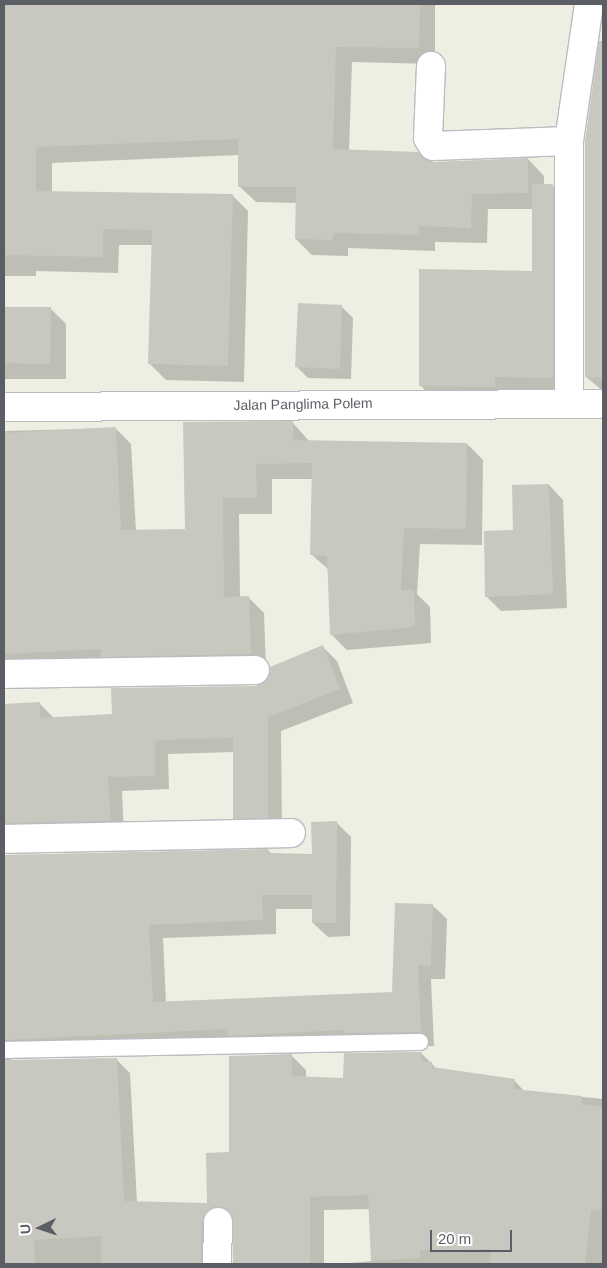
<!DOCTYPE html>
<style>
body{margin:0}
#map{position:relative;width:607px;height:1268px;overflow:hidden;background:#eeeee3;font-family:Arial,sans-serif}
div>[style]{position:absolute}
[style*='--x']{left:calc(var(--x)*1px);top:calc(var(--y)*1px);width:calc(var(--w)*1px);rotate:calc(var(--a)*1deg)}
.shadow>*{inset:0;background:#0003}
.building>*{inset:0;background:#c9c8c0}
.roads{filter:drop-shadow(1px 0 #babcc2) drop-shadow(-1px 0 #babcc2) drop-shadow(0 1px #babcc2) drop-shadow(0 -1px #babcc2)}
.lane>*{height:16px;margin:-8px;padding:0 8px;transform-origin:8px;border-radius:8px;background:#fff}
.street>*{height:28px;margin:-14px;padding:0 14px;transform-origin:14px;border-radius:14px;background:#fff}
span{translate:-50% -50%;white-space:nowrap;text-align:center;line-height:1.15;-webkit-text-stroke:4px #fff;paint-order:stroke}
.street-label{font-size:14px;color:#5b5e64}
.frame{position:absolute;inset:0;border:5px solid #5b5e64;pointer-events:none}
.north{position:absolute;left:15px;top:1203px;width:50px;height:50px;-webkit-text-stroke:4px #fff;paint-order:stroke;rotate:266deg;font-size:14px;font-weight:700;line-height:20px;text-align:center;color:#5b5e64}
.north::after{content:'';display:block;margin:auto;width:18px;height:22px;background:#5b5e64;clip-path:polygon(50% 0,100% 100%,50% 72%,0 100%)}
.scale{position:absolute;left:430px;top:1230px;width:82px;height:22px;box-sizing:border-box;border:2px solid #5b5e64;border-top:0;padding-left:6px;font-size:15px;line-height:18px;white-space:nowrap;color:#5b5e64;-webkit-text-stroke:4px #fff;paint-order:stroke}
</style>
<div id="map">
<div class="shadow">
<i style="clip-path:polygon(4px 4px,435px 4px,435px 64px,352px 62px,349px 151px,433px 163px,528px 159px,544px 176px,544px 186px,553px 186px,569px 201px,569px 393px,436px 401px,420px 385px,533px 272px,533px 209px,488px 209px,487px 243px,435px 242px,435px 251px,348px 248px,348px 256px,312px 255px,296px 239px,297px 203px,256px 202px,239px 186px,239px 155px,52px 163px,52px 192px,232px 195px,248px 211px,244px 382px,166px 380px,150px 364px,153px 245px,119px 245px,118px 273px,36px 271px,36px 276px,4px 276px)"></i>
<i style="clip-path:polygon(596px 71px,603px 71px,603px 391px,586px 377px)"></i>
<i style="clip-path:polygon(342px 307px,353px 318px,351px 379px,308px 378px,297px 367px)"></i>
<i style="clip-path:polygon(4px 308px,50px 308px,66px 324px,66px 379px,4px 379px)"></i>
<i style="clip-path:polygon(293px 423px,309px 441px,467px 444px,483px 460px,482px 545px,420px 544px,417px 594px,430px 607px,431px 643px,347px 650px,331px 634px,329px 570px,311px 554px,313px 479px,272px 479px,272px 514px,239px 514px,240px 597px,248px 597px,264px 613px,266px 670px,4px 670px,4px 431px,115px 428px,131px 444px,136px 531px,186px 531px)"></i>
<i style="clip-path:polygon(549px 485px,563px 500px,567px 608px,501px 611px,486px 596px,515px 532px)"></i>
<i style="clip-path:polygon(323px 647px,337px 661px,353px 703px,281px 731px,282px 831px,248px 832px,234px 818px,234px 752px,168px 754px,169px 789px,122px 791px,124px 835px,4px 846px,4px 705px,39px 703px,54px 718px,113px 715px,256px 687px)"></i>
<i style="clip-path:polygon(337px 823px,351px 837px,350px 936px,328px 937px,313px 923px,313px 909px,276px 909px,276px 934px,163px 938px,166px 1003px,394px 993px,432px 905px,447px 919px,445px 979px,431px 979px,434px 1046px,12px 1055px,11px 1061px,116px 1059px,130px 1073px,137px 1202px,208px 1204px,230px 1154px,292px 1056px,306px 1070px,306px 1078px,344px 1079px,421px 1053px,437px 1069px,514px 1080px,524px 1091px,603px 1099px,603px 1264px,338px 1264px,372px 1261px,370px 1209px,324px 1210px,324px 1264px,233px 1264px,233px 1220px,224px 1222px,217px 1264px,4px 1264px,4px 849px,4px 856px,268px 850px,272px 855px,314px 855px)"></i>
</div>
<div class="building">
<i style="clip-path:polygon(4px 4px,420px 4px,419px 48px,336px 47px,333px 149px,418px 152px,434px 162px,528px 158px,528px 193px,472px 194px,471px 228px,419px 226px,419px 235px,333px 233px,332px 240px,295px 239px,296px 187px,238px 187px,238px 139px,36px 147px,36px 191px,233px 194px,228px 366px,148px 364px,152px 230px,103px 229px,103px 257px,4px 255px)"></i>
<i style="clip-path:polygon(599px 41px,603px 41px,602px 378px,585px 377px,585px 142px)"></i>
<i style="clip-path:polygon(532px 184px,553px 184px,553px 378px,495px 377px,495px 387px,419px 386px,419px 269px,532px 271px)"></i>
<i style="clip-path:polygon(298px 303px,342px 305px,340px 369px,295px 367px)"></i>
<i style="clip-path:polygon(4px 307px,51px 307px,50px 364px,4px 363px)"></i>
<i style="clip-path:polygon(293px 421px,293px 440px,467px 443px,466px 529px,404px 528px,401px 590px,414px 590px,415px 627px,330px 635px,327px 556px,310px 555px,312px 463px,256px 464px,257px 498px,223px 498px,224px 597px,249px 596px,251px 654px,101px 657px,101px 649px,4px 654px,4px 433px,116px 427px,121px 530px,185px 529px,183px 422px)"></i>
<i style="clip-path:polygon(549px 484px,553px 594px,485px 597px,484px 531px,513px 530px,512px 485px)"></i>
<i style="clip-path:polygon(323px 645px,340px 689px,268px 717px,268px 818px,233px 819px,233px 738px,182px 739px,155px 741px,155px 776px,108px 777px,111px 821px,4px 823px,4px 704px,40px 702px,40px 718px,112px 714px,111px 688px,256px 686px,268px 678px,270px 667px)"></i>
<i style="clip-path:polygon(337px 821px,336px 923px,312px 923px,312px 895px,262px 895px,263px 920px,149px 925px,153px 1002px,392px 992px,395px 903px,433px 904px,431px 966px,418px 965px,421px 1032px,344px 1033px,344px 1030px,228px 1036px,228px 1029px,4px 1040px,4px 855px,268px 849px,268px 853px,312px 854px,311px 822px)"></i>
<i style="clip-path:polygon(422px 1052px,422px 1062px,432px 1062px,432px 1067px,515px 1079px,514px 1089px,582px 1096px,582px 1104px,603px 1107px,601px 1211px,591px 1210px,585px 1264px,490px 1264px,491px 1249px,420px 1250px,420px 1258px,371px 1261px,368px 1195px,310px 1197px,310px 1264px,233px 1264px,232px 1215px,218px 1206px,210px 1209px,202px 1221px,201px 1264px,101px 1264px,101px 1236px,34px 1240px,35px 1264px,4px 1264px,4px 1060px,117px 1058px,124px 1201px,207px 1203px,206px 1153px,229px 1152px,229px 1056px,292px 1054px,292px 1076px,343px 1078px,344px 1053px)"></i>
</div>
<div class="roads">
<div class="lane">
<i style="--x:4;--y:1050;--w:416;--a:-1.1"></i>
</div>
<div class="street">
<i style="--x:431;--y:66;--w:72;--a:92.4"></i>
<i style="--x:428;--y:138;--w:9;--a:58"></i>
<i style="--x:433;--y:146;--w:136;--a:-2.1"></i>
<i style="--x:569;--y:404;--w:263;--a:-90"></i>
<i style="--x:569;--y:141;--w:138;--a:-81.7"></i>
<i style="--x:4;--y:407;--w:599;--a:-0.29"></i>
<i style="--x:4;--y:674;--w:251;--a:-0.9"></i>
<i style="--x:4;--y:839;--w:287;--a:-1.2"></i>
<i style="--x:217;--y:1264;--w:42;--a:-88.6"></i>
</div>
</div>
<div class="street-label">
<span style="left:303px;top:404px;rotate:-1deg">Jalan Panglima Polem</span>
</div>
<div class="frame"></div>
<div class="north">U</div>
<div class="scale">20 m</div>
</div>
